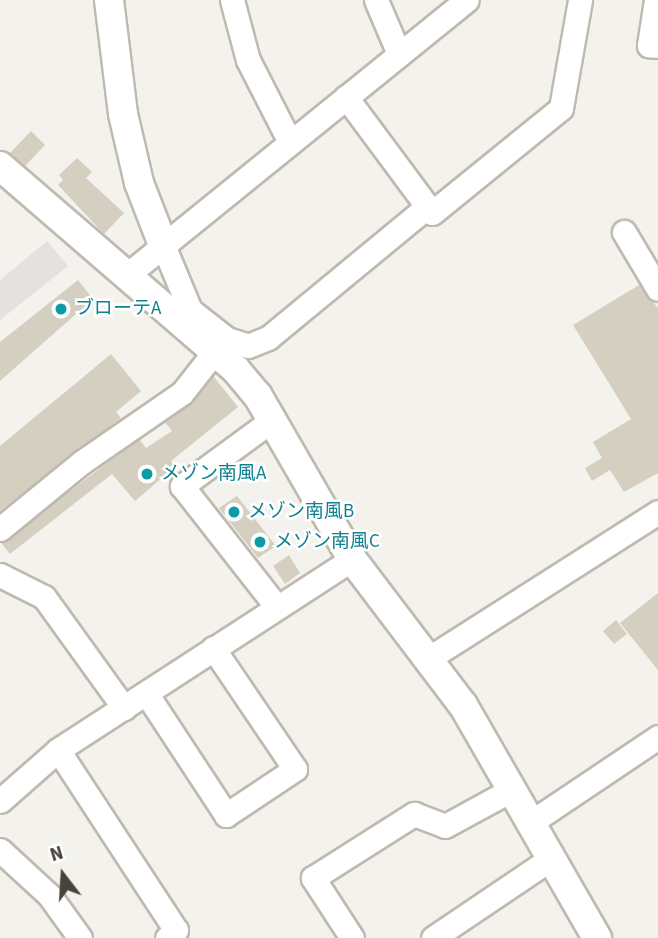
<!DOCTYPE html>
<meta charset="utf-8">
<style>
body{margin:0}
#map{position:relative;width:658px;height:938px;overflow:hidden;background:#f4f2ec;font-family:"Source Sans 3","Noto Sans JP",sans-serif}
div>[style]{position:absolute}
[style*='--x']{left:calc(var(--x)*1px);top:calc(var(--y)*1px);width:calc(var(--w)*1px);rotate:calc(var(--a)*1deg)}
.parking>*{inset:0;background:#e4e2df}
.building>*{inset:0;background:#d5cfc2}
.roads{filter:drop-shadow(2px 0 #bfbaaf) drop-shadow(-2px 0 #bfbaaf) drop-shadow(0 2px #bfbaaf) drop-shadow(0 -2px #bfbaaf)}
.minor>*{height:23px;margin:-11.5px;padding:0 11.5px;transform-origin:11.5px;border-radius:11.5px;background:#fff}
.tertiary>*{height:28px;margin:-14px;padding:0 14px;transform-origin:14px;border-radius:14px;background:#fff}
.dots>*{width:19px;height:19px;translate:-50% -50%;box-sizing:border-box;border:4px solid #fff;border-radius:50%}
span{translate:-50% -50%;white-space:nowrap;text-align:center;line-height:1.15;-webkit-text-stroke:5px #fff;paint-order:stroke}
.culture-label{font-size:19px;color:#0d838f}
.left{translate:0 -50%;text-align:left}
.north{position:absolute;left:28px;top:840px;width:70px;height:70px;-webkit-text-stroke:5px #fff;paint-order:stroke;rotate:343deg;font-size:19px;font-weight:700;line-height:28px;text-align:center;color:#48433a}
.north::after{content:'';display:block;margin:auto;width:24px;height:32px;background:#48433a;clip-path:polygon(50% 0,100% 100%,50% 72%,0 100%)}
</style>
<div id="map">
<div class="parking">
<i style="clip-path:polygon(47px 241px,68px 266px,0 320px,0 280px)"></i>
</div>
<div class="building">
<i style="clip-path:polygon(31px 131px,45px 145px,25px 166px,10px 153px)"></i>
<i style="clip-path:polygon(77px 158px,92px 172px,86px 178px,124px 213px,104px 234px,58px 185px,63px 180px,59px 175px)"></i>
<i style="clip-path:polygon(78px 280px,93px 299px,0 381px,0 342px)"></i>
<i style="clip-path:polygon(639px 285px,658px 308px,658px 473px,624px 492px,610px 470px,592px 481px,585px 468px,602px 458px,593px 442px,631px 419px,573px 325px)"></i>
<i style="clip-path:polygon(111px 354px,141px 391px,116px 412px,121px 418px,0 511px,0 446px)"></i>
<i style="clip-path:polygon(213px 376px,238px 407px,171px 461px,176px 466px,135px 501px,112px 474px,10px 554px,1px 543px,139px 439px,146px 448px,172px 431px,165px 422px,193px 402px)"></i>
<i style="clip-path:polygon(237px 496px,276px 546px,258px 558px,219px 508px)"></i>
<i style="clip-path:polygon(289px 555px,300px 573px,285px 584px,273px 566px)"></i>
<i style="clip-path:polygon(658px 593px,658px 670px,620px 623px)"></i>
<i style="clip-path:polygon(616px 620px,627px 634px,614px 644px,603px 631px)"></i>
</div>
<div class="roads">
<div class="minor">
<i style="--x:232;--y:0;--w:62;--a:75.1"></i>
<i style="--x:248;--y:60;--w:92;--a:62.9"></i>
<i style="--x:376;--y:0;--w:59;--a:66.9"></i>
<i style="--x:656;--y:0;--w:46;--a:98.8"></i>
<i style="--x:649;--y:45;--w:9;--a:6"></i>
<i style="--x:346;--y:97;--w:144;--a:53.4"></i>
<i style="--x:432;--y:213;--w:166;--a:-39.1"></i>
<i style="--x:561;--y:108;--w:110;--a:-80"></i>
<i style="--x:624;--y:232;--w:66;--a:59.2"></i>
<i style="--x:163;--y:245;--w:70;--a:67.4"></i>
<i style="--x:190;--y:310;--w:47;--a:38.1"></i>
<i style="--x:227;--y:339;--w:22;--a:18"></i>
<i style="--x:248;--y:346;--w:22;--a:-22"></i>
<i style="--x:268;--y:338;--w:206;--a:-39.5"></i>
<i style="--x:127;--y:275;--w:437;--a:-39"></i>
<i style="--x:272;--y:420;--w:112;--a:143.7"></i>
<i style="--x:182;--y:486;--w:152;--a:51.9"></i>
<i style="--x:0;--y:529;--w:106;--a:-39.3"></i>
<i style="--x:82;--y:462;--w:121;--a:-34.6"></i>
<i style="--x:182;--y:393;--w:53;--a:-51.8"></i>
<i style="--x:0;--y:575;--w:49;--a:26.6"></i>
<i style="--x:44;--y:597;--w:137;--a:54.2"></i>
<i style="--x:426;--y:660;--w:275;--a:-32.5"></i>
<i style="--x:146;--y:693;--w:146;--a:56.7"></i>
<i style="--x:226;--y:815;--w:83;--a:-33.7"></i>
<i style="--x:295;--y:769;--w:146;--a:-124.1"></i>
<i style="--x:58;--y:750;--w:215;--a:56.8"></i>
<i style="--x:176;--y:930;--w:12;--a:138"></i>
<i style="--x:0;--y:801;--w:77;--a:-41.3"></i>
<i style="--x:58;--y:750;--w:351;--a:-33"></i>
<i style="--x:530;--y:823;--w:154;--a:-33.9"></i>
<i style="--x:0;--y:850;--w:67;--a:42.6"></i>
<i style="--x:49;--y:895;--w:53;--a:54.2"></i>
<i style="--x:352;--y:938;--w:72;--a:-123"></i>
<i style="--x:313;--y:878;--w:120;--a:-32.4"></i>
<i style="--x:414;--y:814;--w:33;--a:21"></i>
<i style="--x:445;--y:826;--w:75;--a:-28.6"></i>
<i style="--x:433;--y:938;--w:141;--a:-34"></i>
</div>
<div class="tertiary">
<i style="--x:109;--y:0;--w:115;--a:83"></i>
<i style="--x:123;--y:114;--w:71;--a:76.9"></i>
<i style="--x:139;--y:183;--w:66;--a:68.8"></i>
<i style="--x:0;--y:166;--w:312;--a:40.8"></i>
<i style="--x:236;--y:370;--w:34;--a:50"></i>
<i style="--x:258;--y:396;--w:188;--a:60"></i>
<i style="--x:352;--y:559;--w:183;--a:52.8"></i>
<i style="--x:463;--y:705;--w:269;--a:60.1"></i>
</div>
</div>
<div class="dots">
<i style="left:61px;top:309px;background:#0f9aa8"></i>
<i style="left:147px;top:474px;background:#0f9aa8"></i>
<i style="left:234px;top:512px;background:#0f9aa8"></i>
<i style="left:260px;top:542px;background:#0f9aa8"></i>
</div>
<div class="culture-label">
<span class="left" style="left:75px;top:309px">ブローテA</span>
<span class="left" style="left:161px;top:474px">メゾン南風A</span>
<span class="left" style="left:248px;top:512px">メゾン南風B</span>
<span class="left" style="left:274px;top:542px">メゾン南風C</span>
</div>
<div class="north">N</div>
</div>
